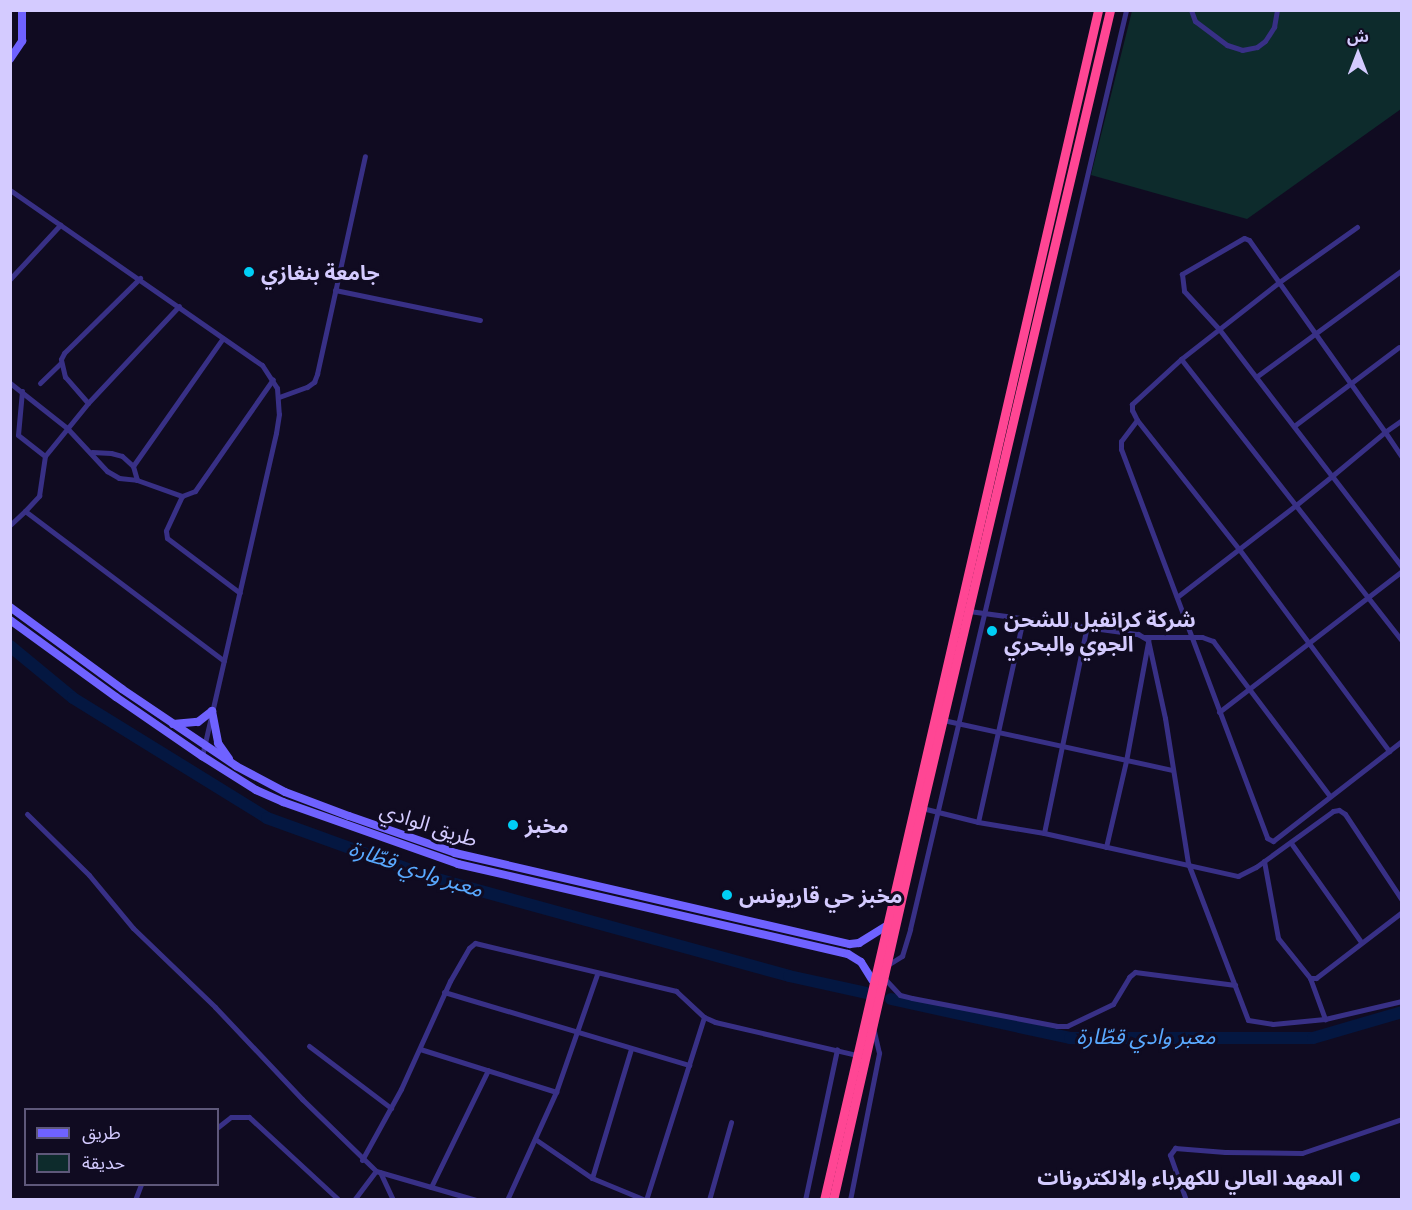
<!DOCTYPE html>
<meta charset="utf-8">
<style>
body{margin:0}
#map{position:relative;width:1412px;height:1210px;overflow:hidden;background:#100b21;font-family:"Titillium Web","Noto Sans Arabic",sans-serif}
div>[style]{position:absolute}
[style*='--x']{left:calc(var(--x)*1px);top:calc(var(--y)*1px);width:calc(var(--w)*1px);rotate:calc(var(--a)*1deg)}
.green>*{inset:0;background:#0d2b2c}
.river>*{height:12px;margin:-6px;padding:0 6px;transform-origin:6px;border-radius:6px;background:#041741}
.street>*{height:5px;margin:-2.5px;padding:0 2.5px;transform-origin:2.5px;border-radius:2.5px;background:#383086}
.secondary>*{height:8px;margin:-4px;padding:0 4px;transform-origin:4px;border-radius:4px;background:#6f62ff}
.highway>*{height:9px;margin:-4.5px;padding:0 4.5px;transform-origin:4.5px;border-radius:4.5px;background:#ff4694}
.dots>*{width:16px;height:16px;translate:-50% -50%;box-sizing:border-box;border:3px solid #100b21;border-radius:50%}
span{translate:-50% -50%;white-space:nowrap;text-align:center;line-height:1.15;-webkit-text-stroke:6px #100b21;paint-order:stroke}
.poi-label{font-size:21px;color:#d4cbff;font-weight:700}
.left{translate:0 -50%;text-align:left}
.right{translate:-100% -50%;text-align:right}
.street-label{font-size:21px;color:#d4cbff}
.water-label{font-size:22px;color:#59a9ff;font-style:italic}
.frame{position:absolute;inset:0;border:12px solid #d4cbff;pointer-events:none}
.legend{position:absolute;left:24px;top:1108px;width:195px;height:78px;box-sizing:border-box;background:#100b21;border:2px solid #5e587a;margin:0;padding:8px 10px;list-style:none;font-size:18px;color:#d4cbff}
.legend li{display:flex;align-items:center;gap:12px;height:30px}
.legend b{width:30px;border:2px solid #5e587a}
.north{position:absolute;left:1328px;top:24px;width:60px;height:60px;-webkit-text-stroke:4px #100b21;paint-order:stroke;rotate:0deg;font-size:16px;font-weight:700;line-height:24px;text-align:center;color:#d4cbff}
.north::after{content:'';display:block;margin:auto;width:21px;height:27px;background:#d4cbff;clip-path:polygon(50% 0,100% 100%,50% 72%,0 100%)}
</style>
<div id="map">
<div class="green">
<i style="clip-path:polygon(1132px 11px,1401px 11px,1401px 109px,1247px 219px,1091px 175px)"></i>
</div>
<div class="river">
<i style="--x:10;--y:646;--w:82;--a:39.5"></i>
<i style="--x:73;--y:698;--w:228;--a:31.7"></i>
<i style="--x:267;--y:818;--w:173;--a:19.9"></i>
<i style="--x:430;--y:877;--w:372;--a:15.4"></i>
<i style="--x:789;--y:976;--w:79;--a:12.4"></i>
<i style="--x:891;--y:999;--w:183;--a:12.3"></i>
<i style="--x:1070;--y:1038;--w:243;--a:0"></i>
<i style="--x:1313;--y:1038;--w:93;--a:-16.3"></i>
</div>
<div class="street">
<i style="--x:1191;--y:10;--w:12;--a:70"></i>
<i style="--x:1195;--y:21;--w:40;--a:37"></i>
<i style="--x:1227;--y:45;--w:16;--a:18"></i>
<i style="--x:1242;--y:50;--w:15;--a:-11"></i>
<i style="--x:1257;--y:47;--w:10;--a:-37"></i>
<i style="--x:1265;--y:41;--w:17;--a:-57"></i>
<i style="--x:1274;--y:27;--w:17;--a:-80"></i>
<i style="--x:10;--y:190;--w:307;--a:34.8"></i>
<i style="--x:262;--y:365;--w:27;--a:57"></i>
<i style="--x:277;--y:388;--w:26;--a:86"></i>
<i style="--x:279;--y:414;--w:19;--a:99"></i>
<i style="--x:276;--y:433;--w:331;--a:102.9"></i>
<i style="--x:1357;--y:227;--w:97;--a:144.7"></i>
<i style="--x:1278;--y:283;--w:123;--a:141.9"></i>
<i style="--x:1181;--y:359;--w:67;--a:137.4"></i>
<i style="--x:1132;--y:404;--w:6;--a:90"></i>
<i style="--x:1132;--y:410;--w:11;--a:63"></i>
<i style="--x:1137;--y:420;--w:164;--a:51.7"></i>
<i style="--x:1239;--y:549;--w:252;--a:53.4"></i>
<i style="--x:10;--y:279;--w:74;--a:-47.2"></i>
<i style="--x:335;--y:290;--w:148;--a:11.7"></i>
<i style="--x:1181;--y:359;--w:358;--a:51.9"></i>
<i style="--x:1256;--y:377;--w:181;--a:-36.2"></i>
<i style="--x:10;--y:383;--w:73;--a:38.3"></i>
<i style="--x:67;--y:428;--w:59;--a:47.1"></i>
<i style="--x:107;--y:471;--w:14;--a:30"></i>
<i style="--x:119;--y:478;--w:18;--a:6"></i>
<i style="--x:137;--y:480;--w:48;--a:19.6"></i>
<i style="--x:182;--y:496;--w:14;--a:-21"></i>
<i style="--x:195;--y:491;--w:136;--a:-55.1"></i>
<i style="--x:40;--y:383;--w:28;--a:-44"></i>
<i style="--x:22;--y:391;--w:44;--a:95.2"></i>
<i style="--x:18;--y:435;--w:34;--a:38"></i>
<i style="--x:279;--y:397;--w:30;--a:-20"></i>
<i style="--x:307;--y:387;--w:9;--a:-36"></i>
<i style="--x:314;--y:382;--w:9;--a:-69"></i>
<i style="--x:317;--y:374;--w:223;--a:-77.6"></i>
<i style="--x:88;--y:403;--w:35;--a:-131"></i>
<i style="--x:65;--y:377;--w:18;--a:-103"></i>
<i style="--x:61;--y:359;--w:7;--a:-63"></i>
<i style="--x:64;--y:353;--w:107;--a:-44.6"></i>
<i style="--x:1137;--y:420;--w:26;--a:127"></i>
<i style="--x:1121;--y:441;--w:8;--a:90"></i>
<i style="--x:1121;--y:449;--w:415;--a:69.4"></i>
<i style="--x:1267;--y:838;--w:7;--a:27"></i>
<i style="--x:1273;--y:841;--w:163;--a:-37.8"></i>
<i style="--x:1402;--y:420;--w:21;--a:145"></i>
<i style="--x:1385;--y:432;--w:30;--a:56"></i>
<i style="--x:1294;--y:426;--w:131;--a:-37"></i>
<i style="--x:92;--y:452;--w:19;--a:3"></i>
<i style="--x:111;--y:453;--w:11;--a:15"></i>
<i style="--x:122;--y:456;--w:15;--a:42"></i>
<i style="--x:137;--y:480;--w:15;--a:-106"></i>
<i style="--x:133;--y:466;--w:156;--a:-54.9"></i>
<i style="--x:182;--y:496;--w:38;--a:115"></i>
<i style="--x:166;--y:531;--w:7;--a:82"></i>
<i style="--x:167;--y:538;--w:91;--a:37"></i>
<i style="--x:25;--y:511;--w:21;--a:-47"></i>
<i style="--x:39;--y:496;--w:40;--a:-81.5"></i>
<i style="--x:45;--y:456;--w:68;--a:-50.9"></i>
<i style="--x:88;--y:403;--w:133;--a:-46.8"></i>
<i style="--x:10;--y:525;--w:21;--a:-43"></i>
<i style="--x:25;--y:511;--w:249;--a:37"></i>
<i style="--x:1177;--y:597;--w:150;--a:-37.7"></i>
<i style="--x:1296;--y:505;--w:46;--a:-38.9"></i>
<i style="--x:1332;--y:476;--w:69;--a:-39.7"></i>
<i style="--x:1385;--y:432;--w:235;--a:-125.3"></i>
<i style="--x:1249;--y:240;--w:5;--a:-158"></i>
<i style="--x:1244;--y:238;--w:72;--a:149.9"></i>
<i style="--x:1182;--y:274;--w:17;--a:83"></i>
<i style="--x:1184;--y:291;--w:52;--a:47.4"></i>
<i style="--x:1219;--y:329;--w:185;--a:52.5"></i>
<i style="--x:1332;--y:476;--w:115;--a:52.4"></i>
<i style="--x:969;--y:611;--w:171;--a:7.8"></i>
<i style="--x:1138;--y:634;--w:12;--a:31"></i>
<i style="--x:1148;--y:640;--w:80;--a:77.7"></i>
<i style="--x:1165;--y:718;--w:147;--a:81"></i>
<i style="--x:1188;--y:863;--w:168;--a:69.1"></i>
<i style="--x:1248;--y:1020;--w:25;--a:9"></i>
<i style="--x:1273;--y:1024;--w:52;--a:-5.5"></i>
<i style="--x:1325;--y:1019;--w:79;--a:-13.2"></i>
<i style="--x:1144;--y:637;--w:58;--a:0"></i>
<i style="--x:1202;--y:637;--w:12;--a:20"></i>
<i style="--x:1213;--y:641;--w:194;--a:53"></i>
<i style="--x:1219;--y:712;--w:231;--a:-37.6"></i>
<i style="--x:943;--y:720;--w:234;--a:12.3"></i>
<i style="--x:922;--y:808;--w:58;--a:14"></i>
<i style="--x:978;--y:822;--w:67;--a:9.5"></i>
<i style="--x:1044;--y:833;--w:199;--a:12.5"></i>
<i style="--x:1238;--y:876;--w:20;--a:-27"></i>
<i style="--x:1256;--y:867;--w:95;--a:-36"></i>
<i style="--x:1333;--y:811;--w:6;--a:-9"></i>
<i style="--x:1339;--y:810;--w:7;--a:34"></i>
<i style="--x:1345;--y:814;--w:103;--a:56.5"></i>
<i style="--x:27;--y:814;--w:87;--a:44.5"></i>
<i style="--x:89;--y:875;--w:69;--a:50.3"></i>
<i style="--x:133;--y:928;--w:114;--a:43.9"></i>
<i style="--x:215;--y:1007;--w:127;--a:46.6"></i>
<i style="--x:302;--y:1099;--w:103;--a:44.2"></i>
<i style="--x:978;--y:822;--w:208;--a:-77.5"></i>
<i style="--x:1044;--y:833;--w:211;--a:-78.3"></i>
<i style="--x:1291;--y:843;--w:121;--a:54.7"></i>
<i style="--x:1106;--y:847;--w:88;--a:-76.9"></i>
<i style="--x:1126;--y:761;--w:121;--a:-79.5"></i>
<i style="--x:1264;--y:861;--w:78;--a:79.7"></i>
<i style="--x:1278;--y:938;--w:51;--a:51.3"></i>
<i style="--x:1310;--y:978;--w:6;--a:0"></i>
<i style="--x:1316;--y:978;--w:108;--a:-37.5"></i>
<i style="--x:886;--y:966;--w:19;--a:-32"></i>
<i style="--x:902;--y:956;--w:28;--a:-73"></i>
<i style="--x:910;--y:929;--w:944;--a:-76.77"></i>
<i style="--x:884;--y:978;--w:23;--a:47"></i>
<i style="--x:900;--y:995;--w:12;--a:14"></i>
<i style="--x:912;--y:998;--w:148;--a:10.9"></i>
<i style="--x:1057;--y:1026;--w:10;--a:0"></i>
<i style="--x:1067;--y:1026;--w:51;--a:-25.6"></i>
<i style="--x:1113;--y:1004;--w:31;--a:-59"></i>
<i style="--x:1129;--y:977;--w:8;--a:-40"></i>
<i style="--x:1135;--y:972;--w:101;--a:7.4"></i>
<i style="--x:1310;--y:978;--w:44;--a:69.9"></i>
<i style="--x:444;--y:992;--w:256;--a:16.6"></i>
<i style="--x:309;--y:1046;--w:103;--a:37.1"></i>
<i style="--x:420;--y:1049;--w:143;--a:17.5"></i>
<i style="--x:218;--y:1127;--w:16;--a:-38"></i>
<i style="--x:231;--y:1117;--w:18;--a:0"></i>
<i style="--x:249;--y:1117;--w:122;--a:42.7"></i>
<i style="--x:535;--y:1139;--w:69;--a:34.4"></i>
<i style="--x:592;--y:1178;--w:57;--a:22.5"></i>
<i style="--x:362;--y:1160;--w:81;--a:-61.2"></i>
<i style="--x:401;--y:1089;--w:119;--a:-65.6"></i>
<i style="--x:450;--y:981;--w:38;--a:-60"></i>
<i style="--x:469;--y:948;--w:8;--a:-40"></i>
<i style="--x:475;--y:943;--w:207;--a:13.4"></i>
<i style="--x:676;--y:991;--w:38;--a:43"></i>
<i style="--x:704;--y:1017;--w:12;--a:24"></i>
<i style="--x:715;--y:1022;--w:146;--a:13.1"></i>
<i style="--x:380;--y:1172;--w:31;--a:65"></i>
<i style="--x:592;--y:1178;--w:135;--a:-73.2"></i>
<i style="--x:431;--y:1187;--w:130;--a:-64"></i>
<i style="--x:135;--y:1200;--w:17;--a:-69"></i>
<i style="--x:354;--y:1200;--w:36;--a:-53"></i>
<i style="--x:376;--y:1171;--w:104;--a:16.2"></i>
<i style="--x:507;--y:1200;--w:119;--a:-65.6"></i>
<i style="--x:556;--y:1092;--w:125;--a:-70.8"></i>
<i style="--x:646;--y:1200;--w:192;--a:-72.4"></i>
<i style="--x:709;--y:1200;--w:81;--a:-74.2"></i>
<i style="--x:805;--y:1200;--w:154;--a:-78"></i>
<i style="--x:850;--y:1200;--w:150;--a:-78.8"></i>
<i style="--x:879;--y:1053;--w:23;--a:-103"></i>
<i style="--x:1186;--y:1200;--w:48;--a:-109.6"></i>
<i style="--x:1170;--y:1155;--w:9;--a:-54"></i>
<i style="--x:1175;--y:1148;--w:50;--a:4.6"></i>
<i style="--x:1225;--y:1152;--w:77;--a:0.7"></i>
<i style="--x:1302;--y:1153;--w:106;--a:-18.8"></i>
</div>
<div class="secondary">
<i style="--x:10;--y:59;--w:22;--a:-56"></i>
<i style="--x:22;--y:41;--w:31;--a:-90"></i>
<i style="--x:10;--y:607;--w:139;--a:36.2"></i>
<i style="--x:122;--y:689;--w:138;--a:34"></i>
<i style="--x:236;--y:766;--w:55;--a:28"></i>
<i style="--x:285;--y:792;--w:68;--a:20.6"></i>
<i style="--x:349;--y:816;--w:112;--a:19.2"></i>
<i style="--x:455;--y:853;--w:405;--a:13"></i>
<i style="--x:850;--y:944;--w:9;--a:-6"></i>
<i style="--x:859;--y:943;--w:31;--a:-32"></i>
<i style="--x:10;--y:620;--w:131;--a:36"></i>
<i style="--x:116;--y:697;--w:104;--a:34.5"></i>
<i style="--x:202;--y:756;--w:64;--a:32.2"></i>
<i style="--x:256;--y:790;--w:30;--a:24"></i>
<i style="--x:283;--y:802;--w:186;--a:19.5"></i>
<i style="--x:458;--y:864;--w:400;--a:13"></i>
<i style="--x:848;--y:954;--w:15;--a:32"></i>
<i style="--x:861;--y:962;--w:22;--a:58"></i>
<i style="--x:212;--y:711;--w:33;--a:79"></i>
<i style="--x:218;--y:743;--w:19;--a:55"></i>
<i style="--x:173;--y:724;--w:25;--a:-5"></i>
<i style="--x:198;--y:722;--w:18;--a:-38"></i>
</div>
<div class="highway">
<i style="--x:824;--y:1200;--w:1221;--a:-77.03"></i>
<i style="--x:833;--y:1200;--w:402;--a:-77.2"></i>
<i style="--x:922;--y:808;--w:820;--a:-76.74"></i>
</div>
<div class="dots">
<i style="left:249px;top:272px;background:#00cff6"></i>
<i style="left:992px;top:631px;background:#00cff6"></i>
<i style="left:513px;top:825px;background:#00cff6"></i>
<i style="left:727px;top:895px;background:#00cff6"></i>
<i style="left:1355px;top:1177px;background:#00cff6"></i>
</div>
<div class="poi-label">
<span class="left" style="left:261px;top:272px">جامعة بنغازي</span>
<span class="left" style="left:1004px;top:631px">شركة كرانفيل للشحن<br>الجوي والبحري</span>
<span class="left" style="left:525px;top:825px">مخبز</span>
<span class="left" style="left:739px;top:895px">مخبز حي قاريونس</span>
<span class="right" style="left:1343px;top:1177px">المعهد العالي للكهرباء والالكترونات</span>
</div>
<div class="street-label">
<span style="left:429px;top:824px;rotate:18deg">طريق الوادي</span>
</div>
<div class="water-label">
<span style="left:416px;top:869px;rotate:18deg">معبر وادي قطّارة</span>
<span style="left:1146px;top:1037px">معبر وادي قطّارة</span>
</div>
<div class="frame"></div>
<ul class="legend">
<li><b style="height:8px;background:#6f62ff"></b>طريق</li>
<li><b style="height:16px;background:#0d2b2c"></b>حديقة</li>
</ul>
<div class="north">ش</div>
</div>
